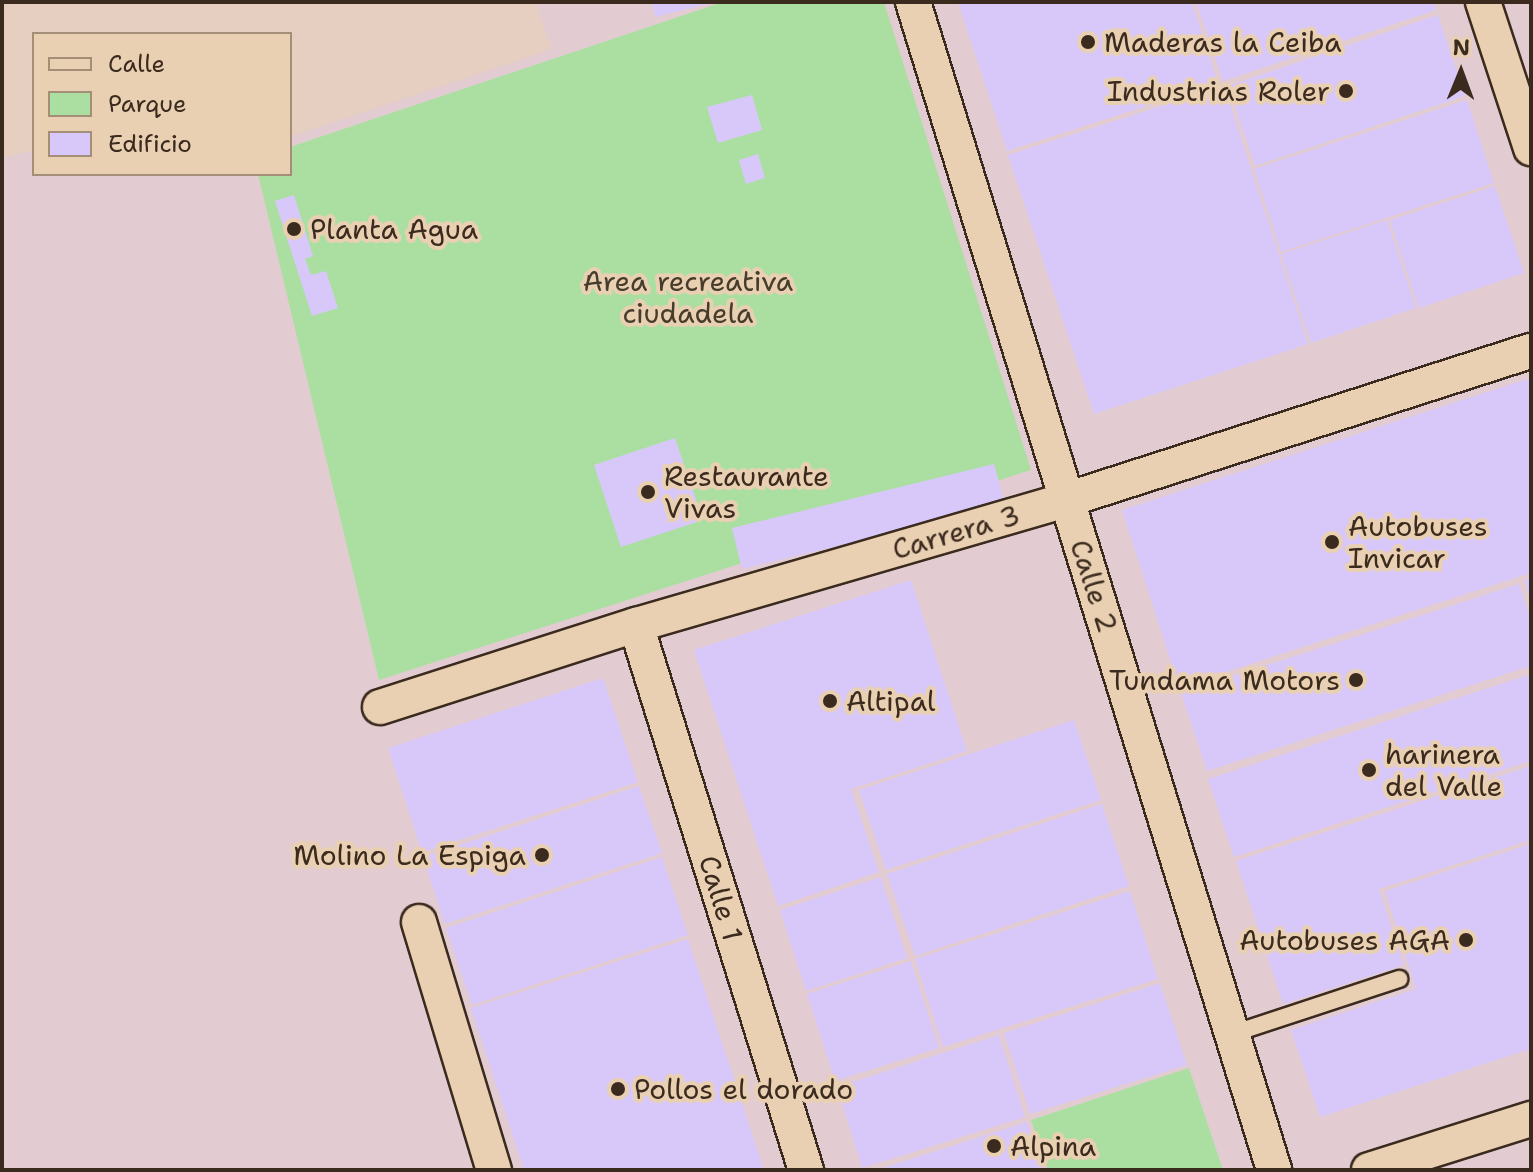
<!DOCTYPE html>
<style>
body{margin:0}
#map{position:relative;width:1533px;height:1172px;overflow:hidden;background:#e6cec0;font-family:"Shantell Sans",sans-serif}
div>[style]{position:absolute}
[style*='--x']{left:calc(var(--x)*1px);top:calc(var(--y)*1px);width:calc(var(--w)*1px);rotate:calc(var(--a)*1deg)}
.built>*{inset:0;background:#e2ccd1}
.green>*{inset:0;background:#aadfa1}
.building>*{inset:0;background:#d8c8fa}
.roads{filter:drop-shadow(2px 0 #3b2a1e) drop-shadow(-2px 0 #3b2a1e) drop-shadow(0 2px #3b2a1e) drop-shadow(0 -2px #3b2a1e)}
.lane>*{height:16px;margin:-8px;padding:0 8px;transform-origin:8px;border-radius:8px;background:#ead0b2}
.street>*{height:34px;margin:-17px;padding:0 17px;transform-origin:17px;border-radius:17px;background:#ead0b2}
.dots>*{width:22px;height:22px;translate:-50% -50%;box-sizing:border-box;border:4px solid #ead0b2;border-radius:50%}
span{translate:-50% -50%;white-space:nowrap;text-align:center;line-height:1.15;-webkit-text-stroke:8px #ead0b2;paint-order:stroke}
.poi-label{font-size:28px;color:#3b2a1e}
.left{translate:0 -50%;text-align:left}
.right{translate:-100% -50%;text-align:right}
.park-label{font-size:28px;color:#463c2b}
.street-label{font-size:28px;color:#3b2a1e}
.frame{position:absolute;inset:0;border:4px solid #3b2a1e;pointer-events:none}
.legend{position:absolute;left:32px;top:32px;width:260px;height:144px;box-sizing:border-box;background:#ead0b2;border:2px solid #a48e77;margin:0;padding:10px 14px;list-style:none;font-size:24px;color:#3b2a1e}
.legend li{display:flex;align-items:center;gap:16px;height:40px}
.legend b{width:40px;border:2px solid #a48e77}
.north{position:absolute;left:1421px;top:32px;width:80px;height:80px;-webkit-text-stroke:6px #ead0b2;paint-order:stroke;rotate:1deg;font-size:22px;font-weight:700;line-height:32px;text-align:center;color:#3b2a1e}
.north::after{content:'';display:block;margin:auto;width:28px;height:36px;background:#3b2a1e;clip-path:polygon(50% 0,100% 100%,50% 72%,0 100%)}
</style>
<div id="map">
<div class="built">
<i style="clip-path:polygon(535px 2px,1531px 2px,1531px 1170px,2px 1170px,2px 158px,34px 150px,34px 174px,290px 174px,290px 137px,552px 49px)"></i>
</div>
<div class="green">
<i style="clip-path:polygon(723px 2px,884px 2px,1031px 470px,379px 680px,258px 174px,290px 174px,290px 147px)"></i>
<i style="clip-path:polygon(1189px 1068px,1223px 1170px,1048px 1170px,1031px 1120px)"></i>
</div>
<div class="building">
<i style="clip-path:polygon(652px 2px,712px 2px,712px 3px,655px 17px)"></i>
<i style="clip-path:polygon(958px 2px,1192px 2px,1218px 83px,1007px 151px)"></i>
<i style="clip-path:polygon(1196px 2px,1434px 2px,1436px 10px,1223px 81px)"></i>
<i style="clip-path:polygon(1438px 15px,1465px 96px,1255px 166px,1228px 86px)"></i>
<i style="clip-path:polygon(1224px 86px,1308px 344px,1094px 414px,1008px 155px)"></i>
<i style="clip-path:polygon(752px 95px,762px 130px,718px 143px,707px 107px)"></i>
<i style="clip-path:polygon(1467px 100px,1494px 183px,1281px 252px,1254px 169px)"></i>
<i style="clip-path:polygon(758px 154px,765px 178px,746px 184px,739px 160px)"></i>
<i style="clip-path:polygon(1495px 186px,1524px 273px,1419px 308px,1390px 220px)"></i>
<i style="clip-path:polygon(294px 195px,313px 256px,305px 259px,311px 275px,326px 271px,338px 308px,312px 316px,275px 201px)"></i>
<i style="clip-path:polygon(1387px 220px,1416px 308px,1311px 343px,1281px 254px)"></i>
<i style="clip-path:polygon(1531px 378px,1531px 573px,1179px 687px,1122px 510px)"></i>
<i style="clip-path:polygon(675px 438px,703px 520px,621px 547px,594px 465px)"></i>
<i style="clip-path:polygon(994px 464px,1005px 505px,742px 569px,732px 528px)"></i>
<i style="clip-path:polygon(1531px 577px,1531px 600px,1530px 600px,1524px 580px)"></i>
<i style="clip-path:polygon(911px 580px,967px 751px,851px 789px,879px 872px,778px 906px,694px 650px)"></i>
<i style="clip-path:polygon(1519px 584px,1531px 620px,1531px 666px,1207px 771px,1181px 693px)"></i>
<i style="clip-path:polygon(1531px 674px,1531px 761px,1234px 857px,1208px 779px)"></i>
<i style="clip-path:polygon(603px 678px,638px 782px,422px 852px,388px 748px)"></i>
<i style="clip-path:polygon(1074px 720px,1101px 800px,886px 870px,859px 790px)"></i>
<i style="clip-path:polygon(1531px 766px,1531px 840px,1379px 889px,1404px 965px,1283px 1004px,1236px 861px)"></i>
<i style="clip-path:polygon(639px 786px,662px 853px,445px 924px,423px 857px)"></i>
<i style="clip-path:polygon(1102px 804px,1129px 886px,915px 956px,887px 874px)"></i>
<i style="clip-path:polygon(1531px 844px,1531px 1049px,1320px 1117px,1291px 1030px,1416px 989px,1385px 891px)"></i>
<i style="clip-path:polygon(662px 857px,688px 935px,472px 1005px,446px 928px)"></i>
<i style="clip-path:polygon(881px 877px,907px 958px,806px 991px,780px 910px)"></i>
<i style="clip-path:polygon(1130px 891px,1158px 979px,943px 1047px,915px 959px)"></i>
<i style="clip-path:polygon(688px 939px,764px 1170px,524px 1170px,471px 1008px)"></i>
<i style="clip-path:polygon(911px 961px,939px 1048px,835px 1081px,807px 994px)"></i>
<i style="clip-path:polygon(1160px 983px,1187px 1065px,1030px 1114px,1004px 1033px)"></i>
<i style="clip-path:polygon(999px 1035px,1025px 1117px,862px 1168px,837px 1087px)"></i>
<i style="clip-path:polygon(1027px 1122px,1043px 1170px,880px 1170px,880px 1169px)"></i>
</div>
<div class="roads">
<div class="lane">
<i style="--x:1235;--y:1033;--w:173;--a:-18.2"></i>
</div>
<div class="street">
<i style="--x:913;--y:2;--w:1223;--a:72.82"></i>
<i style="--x:1483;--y:2;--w:154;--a:71.8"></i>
<i style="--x:636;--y:625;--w:571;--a:72.68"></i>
<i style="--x:380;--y:707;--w:269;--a:-17.8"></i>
<i style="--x:636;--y:625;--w:448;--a:-16.2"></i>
<i style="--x:1066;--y:500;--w:488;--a:-17.8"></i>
<i style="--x:419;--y:922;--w:259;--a:73.2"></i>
<i style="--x:1369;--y:1170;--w:170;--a:-17.5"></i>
</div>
</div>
<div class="dots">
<i style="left:1088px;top:42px;background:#3b2a1e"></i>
<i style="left:1346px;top:91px;background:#3b2a1e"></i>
<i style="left:294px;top:229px;background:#3b2a1e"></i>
<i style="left:648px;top:492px;background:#3b2a1e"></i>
<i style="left:1332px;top:542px;background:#3b2a1e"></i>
<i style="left:1356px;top:680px;background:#3b2a1e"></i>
<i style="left:830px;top:701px;background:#3b2a1e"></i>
<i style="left:1369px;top:770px;background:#3b2a1e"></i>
<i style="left:542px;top:855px;background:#3b2a1e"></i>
<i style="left:1466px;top:940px;background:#3b2a1e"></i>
<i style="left:618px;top:1089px;background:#3b2a1e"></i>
<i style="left:994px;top:1146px;background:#3b2a1e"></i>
</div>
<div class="poi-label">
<span class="left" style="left:1104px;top:42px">Maderas la Ceiba</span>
<span class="right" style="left:1330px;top:91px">Industrias Roler</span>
<span class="left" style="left:310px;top:229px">Planta Agua</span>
<span class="left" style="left:664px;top:492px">Restaurante<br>Vivas</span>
<span class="left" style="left:1348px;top:542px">Autobuses<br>Invicar</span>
<span class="right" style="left:1340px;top:680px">Tundama Motors</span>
<span class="left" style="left:846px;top:701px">Altipal</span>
<span class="left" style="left:1385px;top:770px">harinera<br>del Valle</span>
<span class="right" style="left:526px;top:855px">Molino La Espiga</span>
<span class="right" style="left:1450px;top:940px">Autobuses AGA</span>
<span class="left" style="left:634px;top:1089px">Pollos el dorado</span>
<span class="left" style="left:1010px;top:1146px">Alpina</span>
</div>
<div class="park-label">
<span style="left:688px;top:297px">Area recreativa<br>ciudadela</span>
</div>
<div class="street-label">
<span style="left:956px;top:532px;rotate:-16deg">Carrera 3</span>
<span style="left:1094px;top:586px;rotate:72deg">Calle 2</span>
<span style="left:721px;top:898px;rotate:73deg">Calle 1</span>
</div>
<div class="frame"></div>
<ul class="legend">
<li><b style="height:10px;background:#ead0b2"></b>Calle</li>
<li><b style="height:22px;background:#aadfa1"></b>Parque</li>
<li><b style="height:22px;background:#d8c8fa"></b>Edificio</li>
</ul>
<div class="north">N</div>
</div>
